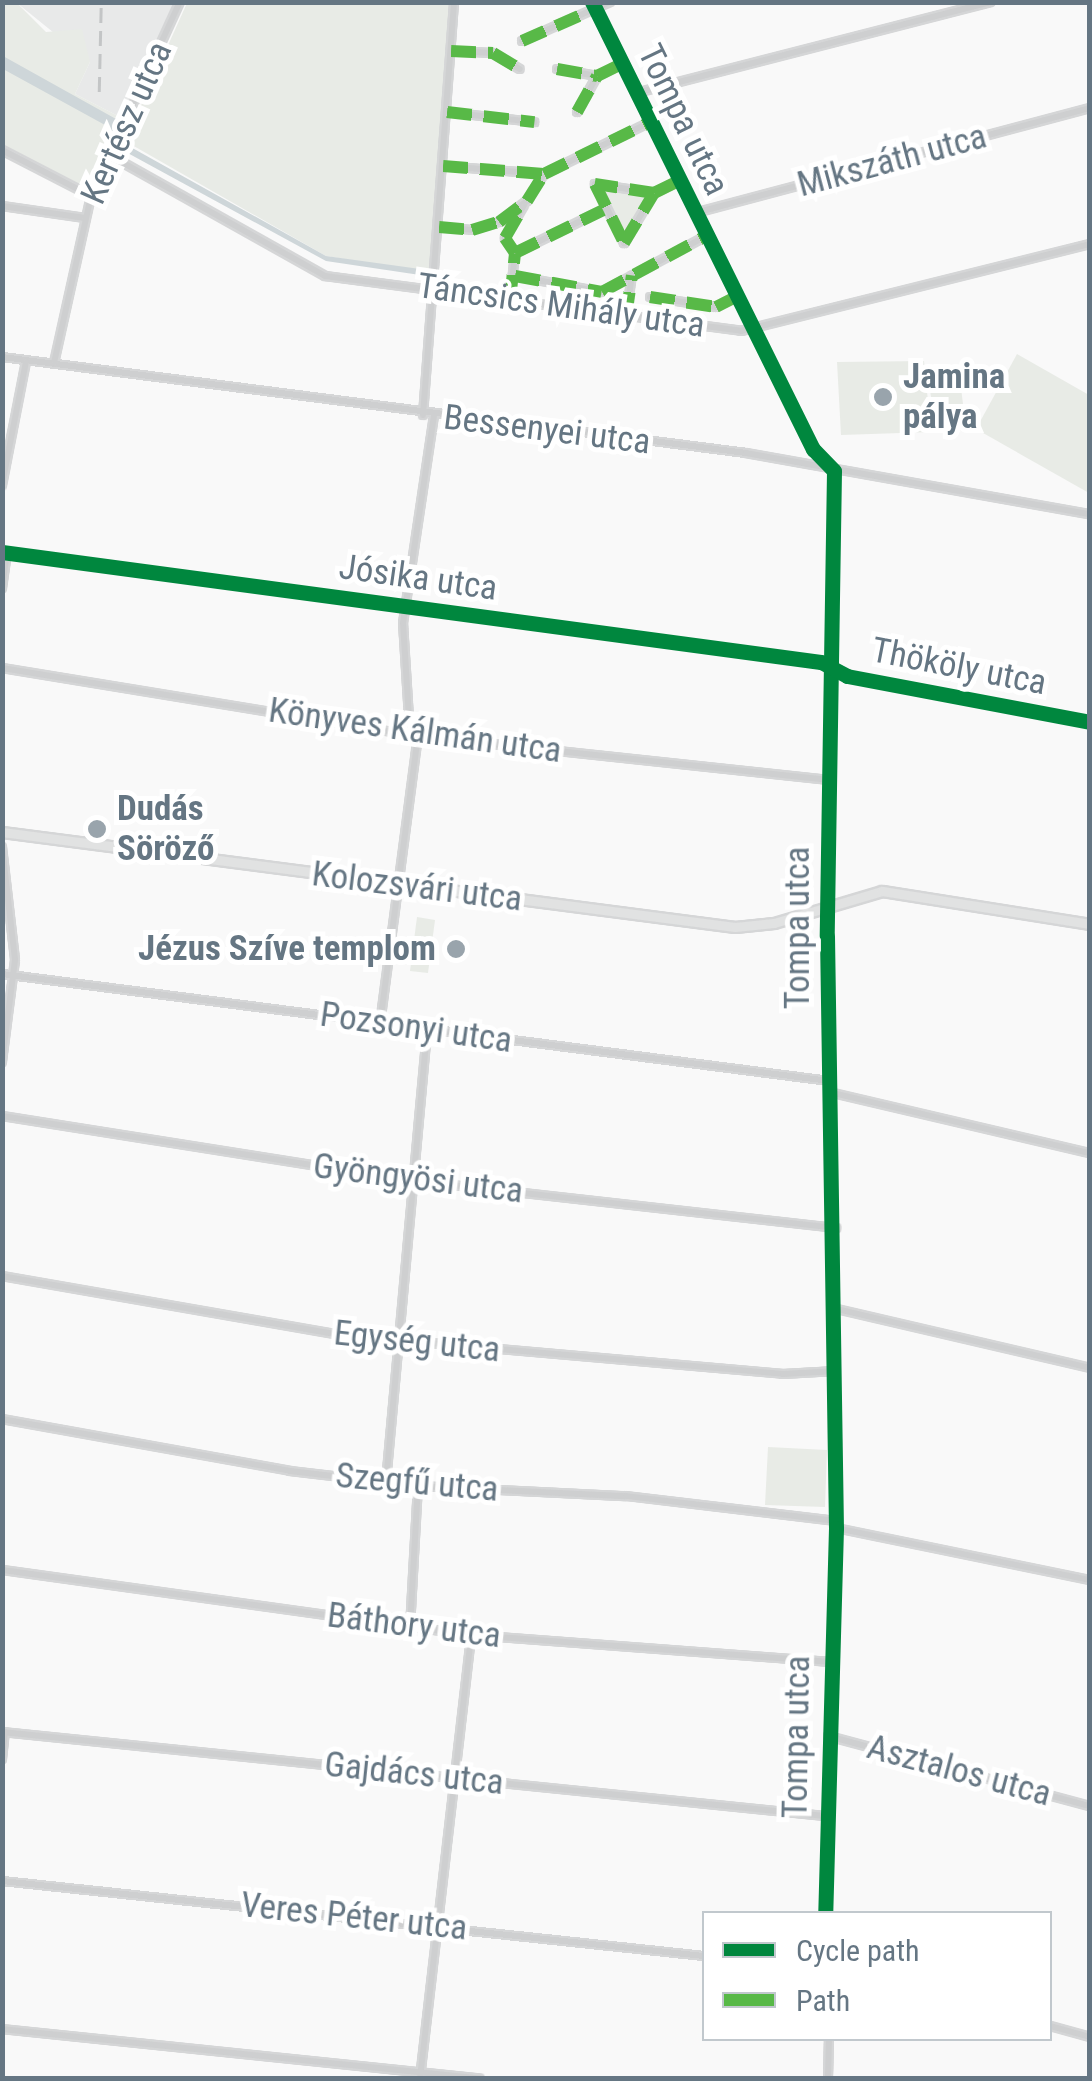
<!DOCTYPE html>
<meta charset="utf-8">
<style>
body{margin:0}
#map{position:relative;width:1092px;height:2081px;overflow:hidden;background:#f9f9f9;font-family:"Roboto Condensed",sans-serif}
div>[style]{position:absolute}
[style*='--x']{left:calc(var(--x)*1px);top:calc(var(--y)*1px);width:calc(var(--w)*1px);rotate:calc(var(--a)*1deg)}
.built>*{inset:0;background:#e8e9e9}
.green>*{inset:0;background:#e8ebe6}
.water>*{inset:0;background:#ced6d9}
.roads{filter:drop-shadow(2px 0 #d5d6d7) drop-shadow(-2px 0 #d5d6d7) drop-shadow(0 2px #d5d6d7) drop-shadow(0 -2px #d5d6d7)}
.street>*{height:6px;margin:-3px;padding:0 3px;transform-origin:3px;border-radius:3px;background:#cecfd0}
.secondary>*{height:9px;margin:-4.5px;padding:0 4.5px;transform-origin:4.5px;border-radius:4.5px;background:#e1e2e2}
.rail>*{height:2.5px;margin-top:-1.25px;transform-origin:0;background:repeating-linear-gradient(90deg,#c3c5c6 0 15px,transparent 0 23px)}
.quiet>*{height:12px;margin-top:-6px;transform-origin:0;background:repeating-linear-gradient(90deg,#58b947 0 25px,transparent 0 37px)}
.cycleway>*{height:15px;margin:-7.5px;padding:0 7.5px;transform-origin:7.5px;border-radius:7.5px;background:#00873e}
.dots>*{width:28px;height:28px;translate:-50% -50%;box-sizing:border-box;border:5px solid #fff;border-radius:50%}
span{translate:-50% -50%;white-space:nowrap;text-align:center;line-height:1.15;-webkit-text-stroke:10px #fff;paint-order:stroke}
.street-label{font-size:35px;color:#657683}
.poi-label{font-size:35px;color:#657683;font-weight:700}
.left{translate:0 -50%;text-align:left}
.right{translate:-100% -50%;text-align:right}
.frame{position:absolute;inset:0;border:5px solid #657683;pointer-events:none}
.legend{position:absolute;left:702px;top:1911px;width:350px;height:130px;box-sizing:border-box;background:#fff;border:2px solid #c1c8cd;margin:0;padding:12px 18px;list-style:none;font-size:30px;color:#657683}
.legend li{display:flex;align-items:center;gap:20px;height:50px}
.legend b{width:50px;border:2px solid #c1c8cd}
</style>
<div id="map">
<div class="built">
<i style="clip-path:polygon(17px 3px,176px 3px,122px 118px,75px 94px,90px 62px)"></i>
</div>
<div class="green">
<i style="clip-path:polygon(2px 3px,17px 3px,46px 32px,82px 29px,90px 62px,75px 94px,122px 118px,89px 191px,3px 146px)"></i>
<i style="clip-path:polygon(187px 3px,452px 3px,429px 273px,326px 256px,125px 141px)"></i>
<i style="clip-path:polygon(609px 188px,648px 195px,628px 229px,618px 228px,603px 197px)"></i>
<i style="clip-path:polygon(1017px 354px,1089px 395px,1089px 493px,976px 429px)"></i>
<i style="clip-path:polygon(924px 361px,931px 432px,841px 435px,837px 362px)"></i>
<i style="clip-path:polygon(959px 372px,966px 428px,936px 432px,928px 376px)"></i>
<i style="clip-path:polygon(417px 917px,435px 920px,428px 973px,410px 971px)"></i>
<i style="clip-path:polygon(768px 1447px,827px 1450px,825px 1507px,765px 1505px)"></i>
</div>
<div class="water">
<i style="clip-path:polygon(3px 56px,116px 119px,112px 147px,104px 143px,105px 125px,3px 69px)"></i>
<i style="clip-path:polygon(127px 145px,326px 256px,420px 269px,420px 275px,326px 261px,124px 151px)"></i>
</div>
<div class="roads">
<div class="street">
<i style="--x:592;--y:2;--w:499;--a:63.7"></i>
<i style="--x:813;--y:449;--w:30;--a:46"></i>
<i style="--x:834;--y:471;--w:465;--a:90.9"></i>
<i style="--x:827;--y:936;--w:592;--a:89.13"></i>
<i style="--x:836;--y:1528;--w:386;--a:91.6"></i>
<i style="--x:522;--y:41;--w:96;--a:-23.9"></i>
<i style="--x:451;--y:51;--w:42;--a:2.7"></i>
<i style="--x:493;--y:53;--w:31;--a:31"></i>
<i style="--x:557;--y:69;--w:41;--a:9.9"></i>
<i style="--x:636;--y:93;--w:366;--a:-14.4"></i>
<i style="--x:447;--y:112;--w:88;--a:6.6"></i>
<i style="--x:577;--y:112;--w:41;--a:-60.9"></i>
<i style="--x:597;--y:76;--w:28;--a:-26"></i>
<i style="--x:2;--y:150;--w:100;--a:27.3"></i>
<i style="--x:113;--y:157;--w:243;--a:29.3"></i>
<i style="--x:325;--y:276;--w:420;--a:7.5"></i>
<i style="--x:741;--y:331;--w:360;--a:-14"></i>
<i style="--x:443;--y:166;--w:101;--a:4.5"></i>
<i style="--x:654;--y:193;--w:60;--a:-171.3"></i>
<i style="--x:595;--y:184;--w:66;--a:63.8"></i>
<i style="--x:624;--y:243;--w:58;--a:-59"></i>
<i style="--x:654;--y:193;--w:28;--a:-26"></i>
<i style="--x:2;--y:206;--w:84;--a:8.2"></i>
<i style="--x:695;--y:213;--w:409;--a:-14.9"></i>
<i style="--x:439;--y:227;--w:33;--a:5"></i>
<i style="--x:472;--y:230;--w:28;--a:-17"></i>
<i style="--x:499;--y:222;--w:35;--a:-37"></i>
<i style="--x:527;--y:201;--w:32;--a:-58"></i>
<i style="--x:544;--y:174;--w:118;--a:-26.1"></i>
<i style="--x:515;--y:253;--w:98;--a:-26"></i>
<i style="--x:515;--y:276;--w:88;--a:10.4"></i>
<i style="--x:602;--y:292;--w:118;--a:-28.3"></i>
<i style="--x:650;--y:297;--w:67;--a:8.6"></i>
<i style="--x:716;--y:307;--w:22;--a:-27"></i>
<i style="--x:510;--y:300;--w:47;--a:-83.9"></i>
<i style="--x:515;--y:253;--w:18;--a:-124"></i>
<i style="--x:505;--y:238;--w:38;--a:-60"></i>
<i style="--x:626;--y:317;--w:42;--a:-81.9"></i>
<i style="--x:2;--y:357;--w:750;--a:7.35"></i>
<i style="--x:746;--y:453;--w:349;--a:10.1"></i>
<i style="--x:54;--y:363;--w:171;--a:-77.5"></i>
<i style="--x:91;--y:196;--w:213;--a:-65.4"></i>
<i style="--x:423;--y:415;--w:414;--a:-85.7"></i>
<i style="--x:2;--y:485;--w:126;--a:-79"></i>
<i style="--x:2;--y:552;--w:826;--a:7.65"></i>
<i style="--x:821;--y:662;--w:30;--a:28"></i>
<i style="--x:847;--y:676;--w:247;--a:10.7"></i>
<i style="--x:2;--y:588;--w:35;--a:-82"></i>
<i style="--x:2;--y:668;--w:422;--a:9.3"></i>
<i style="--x:418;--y:736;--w:413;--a:6.1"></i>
<i style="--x:410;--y:734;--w:111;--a:-93.6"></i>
<i style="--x:403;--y:623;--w:209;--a:-81.5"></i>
<i style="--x:2;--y:847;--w:114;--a:83.4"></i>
<i style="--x:15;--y:960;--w:103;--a:97.3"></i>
<i style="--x:2;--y:974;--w:834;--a:7.37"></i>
<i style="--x:380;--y:1024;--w:290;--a:-82.5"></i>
<i style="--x:829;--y:1092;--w:268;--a:13.2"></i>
<i style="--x:2;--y:1116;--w:411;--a:9"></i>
<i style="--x:408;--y:1180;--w:431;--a:6.4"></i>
<i style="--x:2;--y:1276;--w:342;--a:9.9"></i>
<i style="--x:339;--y:1335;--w:446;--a:5"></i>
<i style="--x:783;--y:1374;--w:53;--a:-3.2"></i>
<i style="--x:837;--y:1309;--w:260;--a:13.1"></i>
<i style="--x:2;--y:1419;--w:293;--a:10.2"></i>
<i style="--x:290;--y:1471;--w:129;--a:6.7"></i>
<i style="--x:418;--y:1486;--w:208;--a:2.8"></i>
<i style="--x:626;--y:1496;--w:211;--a:6.8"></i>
<i style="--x:386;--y:1482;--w:454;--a:-84.8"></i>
<i style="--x:836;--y:1528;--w:259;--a:11.6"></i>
<i style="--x:2;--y:1570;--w:473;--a:7.9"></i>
<i style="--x:471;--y:1635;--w:358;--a:4.3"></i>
<i style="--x:410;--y:1628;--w:142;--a:-86.8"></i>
<i style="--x:2;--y:1732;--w:827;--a:5.83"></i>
<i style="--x:828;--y:1736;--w:271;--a:15"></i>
<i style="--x:2;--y:1759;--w:27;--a:-84"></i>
<i style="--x:2;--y:1881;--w:706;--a:6.1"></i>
<i style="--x:1050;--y:2026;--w:41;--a:15.4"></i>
<i style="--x:2;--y:2029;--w:480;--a:5.9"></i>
<i style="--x:420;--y:2078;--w:446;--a:-83.4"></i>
<i style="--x:828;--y:2078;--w:40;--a:-88.6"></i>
</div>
<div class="secondary">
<i style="--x:2;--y:832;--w:739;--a:7.38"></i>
<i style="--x:735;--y:927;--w:39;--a:-6"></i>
<i style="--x:774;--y:923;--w:113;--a:-16.5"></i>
<i style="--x:882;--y:891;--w:211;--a:9"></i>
</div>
</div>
<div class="rail">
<i style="--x:99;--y:92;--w:90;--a:-88.7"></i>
</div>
<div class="quiet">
<i style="--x:522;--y:41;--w:80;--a:-23.7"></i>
<i style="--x:451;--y:51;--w:42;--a:2.7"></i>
<i style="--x:493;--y:53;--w:31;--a:31"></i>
<i style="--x:557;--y:69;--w:41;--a:9.9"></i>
<i style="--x:447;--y:112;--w:88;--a:6.6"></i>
<i style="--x:577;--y:112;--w:41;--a:-60.9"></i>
<i style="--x:597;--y:76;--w:28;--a:-26"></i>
<i style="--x:443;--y:166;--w:101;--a:4.5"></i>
<i style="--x:654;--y:193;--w:60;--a:-171.3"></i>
<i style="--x:595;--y:184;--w:66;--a:63.8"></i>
<i style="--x:624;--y:243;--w:58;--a:-59"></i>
<i style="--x:654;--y:193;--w:28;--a:-26"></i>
<i style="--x:439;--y:227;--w:33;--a:5"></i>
<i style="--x:472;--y:230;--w:28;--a:-17"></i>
<i style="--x:499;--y:222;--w:35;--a:-37"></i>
<i style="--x:527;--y:201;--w:32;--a:-58"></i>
<i style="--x:544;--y:174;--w:118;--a:-26.1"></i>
<i style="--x:515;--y:253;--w:98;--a:-26"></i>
<i style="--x:515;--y:276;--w:88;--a:10.4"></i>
<i style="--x:602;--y:292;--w:118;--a:-28.3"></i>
<i style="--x:650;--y:297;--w:67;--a:8.6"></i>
<i style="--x:716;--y:307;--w:22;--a:-27"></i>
<i style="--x:510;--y:300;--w:47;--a:-83.9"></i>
<i style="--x:515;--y:253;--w:18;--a:-124"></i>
<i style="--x:505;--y:238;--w:34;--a:-60"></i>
<i style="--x:626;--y:317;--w:42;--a:-81.9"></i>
</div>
<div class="cycleway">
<i style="--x:592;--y:2;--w:499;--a:63.7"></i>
<i style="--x:813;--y:449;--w:30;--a:46"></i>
<i style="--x:834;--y:471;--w:465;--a:90.9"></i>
<i style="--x:827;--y:936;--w:592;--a:89.13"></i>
<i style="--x:836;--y:1528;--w:386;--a:91.6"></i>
<i style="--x:2;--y:552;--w:826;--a:7.65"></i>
<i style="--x:821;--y:662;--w:30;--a:28"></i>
<i style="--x:847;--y:676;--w:247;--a:10.7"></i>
</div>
<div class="dots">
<i style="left:883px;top:397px;background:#99a4ac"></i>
<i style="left:97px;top:829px;background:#99a4ac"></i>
<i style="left:456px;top:949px;background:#99a4ac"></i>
</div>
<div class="street-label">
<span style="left:683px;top:120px;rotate:64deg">Tompa utca</span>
<span style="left:127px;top:123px;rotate:-66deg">Kertész utca</span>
<span style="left:892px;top:161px;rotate:-15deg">Mikszáth utca</span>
<span style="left:561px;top:306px;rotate:8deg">Táncsics Mihály utca</span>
<span style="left:547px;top:430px;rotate:7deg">Bessenyei utca</span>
<span style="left:418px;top:578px;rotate:8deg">Jósika utca</span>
<span style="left:959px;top:667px;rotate:11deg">Thököly utca</span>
<span style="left:415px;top:731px;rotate:8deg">Könyves Kálmán utca</span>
<span style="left:417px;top:887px;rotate:7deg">Kolozsvári utca</span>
<span style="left:798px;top:928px;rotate:-90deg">Tompa utca</span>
<span style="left:416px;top:1028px;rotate:8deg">Pozsonyi utca</span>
<span style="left:418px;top:1179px;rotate:7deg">Gyöngyösi utca</span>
<span style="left:417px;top:1342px;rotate:6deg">Egység utca</span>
<span style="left:417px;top:1483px;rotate:5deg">Szegfű utca</span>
<span style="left:414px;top:1626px;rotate:7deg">Báthory utca</span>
<span style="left:797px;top:1737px;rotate:-89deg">Tompa utca</span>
<span style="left:959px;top:1771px;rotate:15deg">Asztalos utca</span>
<span style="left:414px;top:1774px;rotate:6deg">Gajdács utca</span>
<span style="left:354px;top:1917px;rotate:6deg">Veres Péter utca</span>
</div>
<div class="poi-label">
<span class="left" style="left:903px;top:397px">Jamina<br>pálya</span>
<span class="left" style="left:117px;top:829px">Dudás<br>Söröző</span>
<span class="right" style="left:436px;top:949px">Jézus Szíve templom</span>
</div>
<div class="frame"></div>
<ul class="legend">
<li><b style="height:12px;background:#00873e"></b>Cycle path</li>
<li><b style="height:12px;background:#58b947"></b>Path</li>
</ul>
</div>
